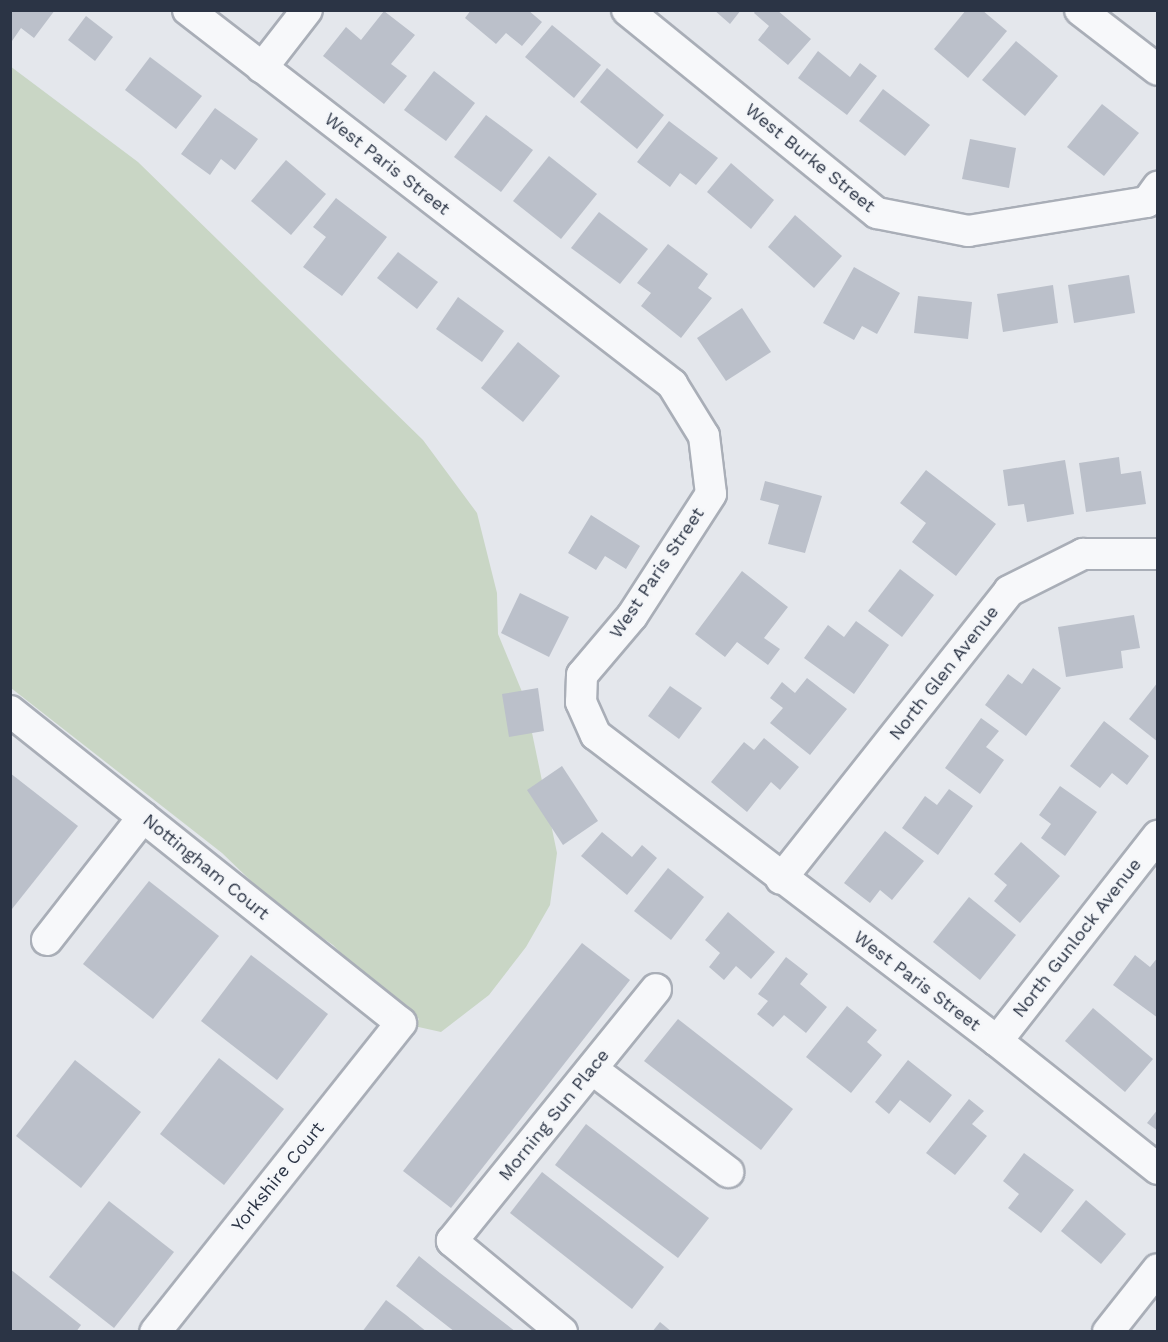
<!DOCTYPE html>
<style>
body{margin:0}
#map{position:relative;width:1168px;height:1342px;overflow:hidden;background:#e4e7ec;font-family:"Work Sans",sans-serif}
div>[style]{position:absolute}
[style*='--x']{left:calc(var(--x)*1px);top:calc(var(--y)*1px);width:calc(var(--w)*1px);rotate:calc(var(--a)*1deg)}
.green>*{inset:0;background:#c9d6c5}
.building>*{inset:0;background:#bbc0ca}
.roads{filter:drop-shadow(2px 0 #a9aeb7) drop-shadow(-2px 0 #a9aeb7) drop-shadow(0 2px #a9aeb7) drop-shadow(0 -2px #a9aeb7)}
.minor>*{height:30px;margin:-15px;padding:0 15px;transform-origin:15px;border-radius:15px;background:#f7f8fa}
span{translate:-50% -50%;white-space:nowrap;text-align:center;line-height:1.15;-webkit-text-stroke:4.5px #f4f6f9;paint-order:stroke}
.street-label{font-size:18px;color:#2b3445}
.frame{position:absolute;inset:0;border:12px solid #2b3445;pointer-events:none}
</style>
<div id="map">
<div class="green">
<i style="clip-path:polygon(10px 66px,138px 162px,423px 440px,477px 513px,497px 593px,498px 634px,525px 699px,557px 853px,550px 905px,526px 947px,489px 995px,441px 1032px,414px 1026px,419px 1019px,358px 971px,333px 945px,280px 909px,222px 853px,11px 688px)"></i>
</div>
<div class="building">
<i style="clip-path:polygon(10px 10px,55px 10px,34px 38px,21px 28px,12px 41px)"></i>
<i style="clip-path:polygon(471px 10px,528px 10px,542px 22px,522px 46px,506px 33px,496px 44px,465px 18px)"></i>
<i style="clip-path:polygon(714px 10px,741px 10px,730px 24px)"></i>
<i style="clip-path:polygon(756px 10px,777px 10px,811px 39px,788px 65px,758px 40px,769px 26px,754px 13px)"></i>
<i style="clip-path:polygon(966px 10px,982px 10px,1007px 31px,968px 78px,934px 49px)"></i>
<i style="clip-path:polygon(384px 11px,415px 35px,391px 64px,407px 76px,384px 104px,323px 56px,346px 27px,361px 40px)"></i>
<i style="clip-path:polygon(86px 16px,113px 37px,95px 61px,68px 40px)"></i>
<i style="clip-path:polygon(552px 25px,601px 65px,574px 98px,525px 57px)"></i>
<i style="clip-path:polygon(1016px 41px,1058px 76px,1025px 116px,982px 80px)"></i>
<i style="clip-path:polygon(818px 51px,850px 77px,860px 63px,877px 76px,847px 115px,798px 78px)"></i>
<i style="clip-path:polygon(150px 57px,202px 96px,176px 129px,125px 90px)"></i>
<i style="clip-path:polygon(607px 68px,664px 115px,637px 149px,580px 102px)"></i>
<i style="clip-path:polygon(434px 71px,475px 103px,446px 141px,404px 110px)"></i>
<i style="clip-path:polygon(883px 89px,930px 125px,905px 156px,859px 121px)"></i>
<i style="clip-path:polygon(1102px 104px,1139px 133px,1104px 176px,1067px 147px)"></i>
<i style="clip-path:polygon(215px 108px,258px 139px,235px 170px,221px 159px,210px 175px,181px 154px)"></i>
<i style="clip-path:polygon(486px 115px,533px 150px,501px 192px,454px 157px)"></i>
<i style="clip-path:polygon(669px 121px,718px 158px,696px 185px,680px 173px,670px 187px,637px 162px)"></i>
<i style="clip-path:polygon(970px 139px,1016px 148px,1009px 188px,962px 179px)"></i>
<i style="clip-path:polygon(549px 156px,597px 194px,561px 239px,513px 201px)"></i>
<i style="clip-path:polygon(286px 160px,326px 194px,291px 235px,251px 201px)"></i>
<i style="clip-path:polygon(731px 163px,774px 200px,751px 229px,707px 192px)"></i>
<i style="clip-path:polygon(336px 198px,387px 237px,342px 296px,303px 267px,326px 237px,313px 227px)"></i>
<i style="clip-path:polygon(599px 212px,648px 249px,620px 284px,571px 248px)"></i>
<i style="clip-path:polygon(795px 215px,842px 256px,814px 288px,768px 247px)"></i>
<i style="clip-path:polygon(668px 244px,708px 274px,698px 288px,712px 298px,681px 338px,641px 306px,651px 293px,637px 283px)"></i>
<i style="clip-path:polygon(398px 252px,438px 282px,417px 309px,377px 278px)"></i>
<i style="clip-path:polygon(854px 267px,900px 293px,877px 334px,862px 326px,854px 340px,823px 323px)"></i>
<i style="clip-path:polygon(1129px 275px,1135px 313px,1074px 323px,1068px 285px)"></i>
<i style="clip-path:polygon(1053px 285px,1058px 323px,1003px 332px,997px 294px)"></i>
<i style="clip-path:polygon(918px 296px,972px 302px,968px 339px,914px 333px)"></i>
<i style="clip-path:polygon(458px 297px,504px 331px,482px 362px,436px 329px)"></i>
<i style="clip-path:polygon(742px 308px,771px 352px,726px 381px,697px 338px)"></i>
<i style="clip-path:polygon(518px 342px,560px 376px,523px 422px,481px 388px)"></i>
<i style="clip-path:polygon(1119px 457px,1121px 474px,1141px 471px,1146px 504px,1086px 512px,1079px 463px)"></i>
<i style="clip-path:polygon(1065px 460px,1074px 514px,1027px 522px,1024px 504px,1008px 506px,1003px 470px)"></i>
<i style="clip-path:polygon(926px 470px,996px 524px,956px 576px,912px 542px,926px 523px,900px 503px)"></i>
<i style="clip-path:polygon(765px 481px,822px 496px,805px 553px,768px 544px,779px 505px,760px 500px)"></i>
<i style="clip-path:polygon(591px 515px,640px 546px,626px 569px,605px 556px,596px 570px,568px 553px)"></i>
<i style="clip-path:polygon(900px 569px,934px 595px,902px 637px,868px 611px)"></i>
<i style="clip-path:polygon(742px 571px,788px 607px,764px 638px,780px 649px,768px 665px,737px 642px,725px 657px,695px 634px)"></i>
<i style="clip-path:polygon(520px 593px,569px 617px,549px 657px,501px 633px)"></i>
<i style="clip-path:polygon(1134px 615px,1140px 648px,1121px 651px,1123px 668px,1066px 677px,1058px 627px)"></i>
<i style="clip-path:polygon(856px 621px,889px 645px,854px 694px,804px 658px,828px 625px,844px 637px)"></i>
<i style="clip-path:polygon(1033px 668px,1061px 688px,1026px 736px,985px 705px,1008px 674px,1022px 684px)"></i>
<i style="clip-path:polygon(807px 678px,847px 709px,810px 755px,770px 723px,783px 708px,770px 698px,782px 682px,795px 693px)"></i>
<i style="clip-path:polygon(1158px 682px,1158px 742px,1129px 719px)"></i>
<i style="clip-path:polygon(670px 686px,702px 708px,679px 739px,648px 716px)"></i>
<i style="clip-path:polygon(538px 688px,544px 731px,509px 737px,502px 694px)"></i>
<i style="clip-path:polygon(981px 718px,999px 731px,986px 747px,1004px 760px,980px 794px,945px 768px)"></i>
<i style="clip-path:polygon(1104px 721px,1149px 756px,1127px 785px,1112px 773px,1100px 788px,1070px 766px)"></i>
<i style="clip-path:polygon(764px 738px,799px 767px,780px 790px,771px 782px,747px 812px,711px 782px,744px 742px,754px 750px)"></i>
<i style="clip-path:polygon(562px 766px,598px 821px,563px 845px,527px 790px)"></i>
<i style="clip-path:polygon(10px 773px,78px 826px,12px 909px,10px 908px)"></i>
<i style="clip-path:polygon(1060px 786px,1097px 812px,1065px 856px,1041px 838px,1051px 824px,1039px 815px)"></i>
<i style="clip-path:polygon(949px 789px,973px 806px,938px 855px,902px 828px,925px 796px,937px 805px)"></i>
<i style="clip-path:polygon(885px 831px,924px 861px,892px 900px,880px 890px,870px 903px,844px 883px)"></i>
<i style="clip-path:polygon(602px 832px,632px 857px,642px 845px,657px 858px,627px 895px,581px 856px)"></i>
<i style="clip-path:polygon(1021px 842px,1060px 876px,1020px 923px,994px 901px,1007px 885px,994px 874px)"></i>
<i style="clip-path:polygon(668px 868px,704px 897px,671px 940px,634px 911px)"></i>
<i style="clip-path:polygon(149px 881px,219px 936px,153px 1019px,83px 964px)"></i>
<i style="clip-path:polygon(969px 897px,1016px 935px,980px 980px,933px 942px)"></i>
<i style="clip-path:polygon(728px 912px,775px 952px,751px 979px,736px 966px,724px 980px,709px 967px,720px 953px,705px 940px)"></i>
<i style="clip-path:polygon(582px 943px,630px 980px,451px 1208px,403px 1171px)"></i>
<i style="clip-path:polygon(251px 955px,328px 1014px,277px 1080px,201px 1021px)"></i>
<i style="clip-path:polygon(1135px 955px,1150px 967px,1158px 957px,1158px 1018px,1113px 985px)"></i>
<i style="clip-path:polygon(786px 957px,808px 974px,800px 984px,827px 1007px,806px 1033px,784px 1015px,773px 1027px,757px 1014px,768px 1001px,758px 994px)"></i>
<i style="clip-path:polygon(847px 1006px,877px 1030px,867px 1042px,882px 1055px,851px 1093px,806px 1057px)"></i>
<i style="clip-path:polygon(1093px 1008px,1153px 1059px,1125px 1092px,1065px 1041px)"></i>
<i style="clip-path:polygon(678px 1019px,793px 1109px,761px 1150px,644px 1061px)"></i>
<i style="clip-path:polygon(219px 1058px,284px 1109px,224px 1185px,160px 1134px)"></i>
<i style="clip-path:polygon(75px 1060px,141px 1112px,81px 1188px,16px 1136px)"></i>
<i style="clip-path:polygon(908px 1060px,952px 1095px,930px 1123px,900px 1100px,889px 1114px,875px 1102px)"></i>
<i style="clip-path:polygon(969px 1099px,984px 1111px,972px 1124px,987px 1136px,955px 1175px,926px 1153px)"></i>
<i style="clip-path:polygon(1158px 1109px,1158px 1131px,1147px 1123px)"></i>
<i style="clip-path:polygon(586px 1124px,709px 1218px,678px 1258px,555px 1165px)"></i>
<i style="clip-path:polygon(1024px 1153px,1074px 1190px,1041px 1233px,1008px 1208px,1019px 1194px,1003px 1181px)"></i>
<i style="clip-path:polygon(542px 1172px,664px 1267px,632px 1309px,510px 1213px)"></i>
<i style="clip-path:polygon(1086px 1200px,1126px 1234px,1101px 1264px,1061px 1231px)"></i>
<i style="clip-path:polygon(109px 1201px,174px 1252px,114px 1328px,49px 1277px)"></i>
<i style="clip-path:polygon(419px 1256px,440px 1273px,516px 1332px,455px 1332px,396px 1286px)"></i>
<i style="clip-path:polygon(10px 1269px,81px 1325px,76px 1332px,10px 1332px)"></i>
<i style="clip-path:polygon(386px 1300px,406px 1315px,427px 1332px,362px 1332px)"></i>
<i style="clip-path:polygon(660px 1322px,672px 1332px,652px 1332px)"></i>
</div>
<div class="roads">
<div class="minor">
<i style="--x:188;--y:10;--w:612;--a:37.69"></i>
<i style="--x:672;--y:384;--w:61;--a:58.4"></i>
<i style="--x:704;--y:436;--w:58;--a:83.1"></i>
<i style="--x:711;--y:494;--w:145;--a:122.9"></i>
<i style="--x:632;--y:616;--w:77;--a:130.3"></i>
<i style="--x:582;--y:675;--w:27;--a:92"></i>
<i style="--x:581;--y:702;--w:36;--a:66"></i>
<i style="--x:596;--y:735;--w:504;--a:37.35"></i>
<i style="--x:997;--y:1041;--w:206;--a:38.5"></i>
<i style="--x:627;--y:10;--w:322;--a:39.1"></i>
<i style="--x:877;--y:213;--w:93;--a:11.2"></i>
<i style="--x:968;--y:231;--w:181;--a:-9.2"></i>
<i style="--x:1147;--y:202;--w:19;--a:-54"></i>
<i style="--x:1080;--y:10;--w:98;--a:37.6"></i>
<i style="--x:262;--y:68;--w:73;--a:-52.2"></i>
<i style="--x:10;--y:711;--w:500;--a:38.59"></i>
<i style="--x:401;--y:1023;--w:395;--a:128.5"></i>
<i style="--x:781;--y:879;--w:367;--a:-51.6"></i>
<i style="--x:1009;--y:591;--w:83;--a:-26.6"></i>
<i style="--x:1083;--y:554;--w:75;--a:0"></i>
<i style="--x:47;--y:940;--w:156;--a:-52"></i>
<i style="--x:997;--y:1041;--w:261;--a:-51.9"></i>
<i style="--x:592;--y:1069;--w:171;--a:37.1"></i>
<i style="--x:562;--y:1332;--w:143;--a:-140.4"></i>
<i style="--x:452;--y:1241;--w:324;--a:-51"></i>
<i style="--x:1108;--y:1332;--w:80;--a:-51.6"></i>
</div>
</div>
<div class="street-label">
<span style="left:810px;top:158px;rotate:39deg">West Burke Street</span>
<span style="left:387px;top:164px;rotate:38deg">West Paris Street</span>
<span style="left:657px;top:573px;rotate:-56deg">West Paris Street</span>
<span style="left:944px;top:673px;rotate:-52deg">North Glen Avenue</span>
<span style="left:206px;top:867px;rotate:39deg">Nottingham Court</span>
<span style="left:1077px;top:938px;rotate:-52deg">North Gunlock Avenue</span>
<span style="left:917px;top:981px;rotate:37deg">West Paris Street</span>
<span style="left:554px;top:1115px;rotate:-51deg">Morning Sun Place</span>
<span style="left:278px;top:1177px;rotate:-51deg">Yorkshire Court</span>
</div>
<div class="frame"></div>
</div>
